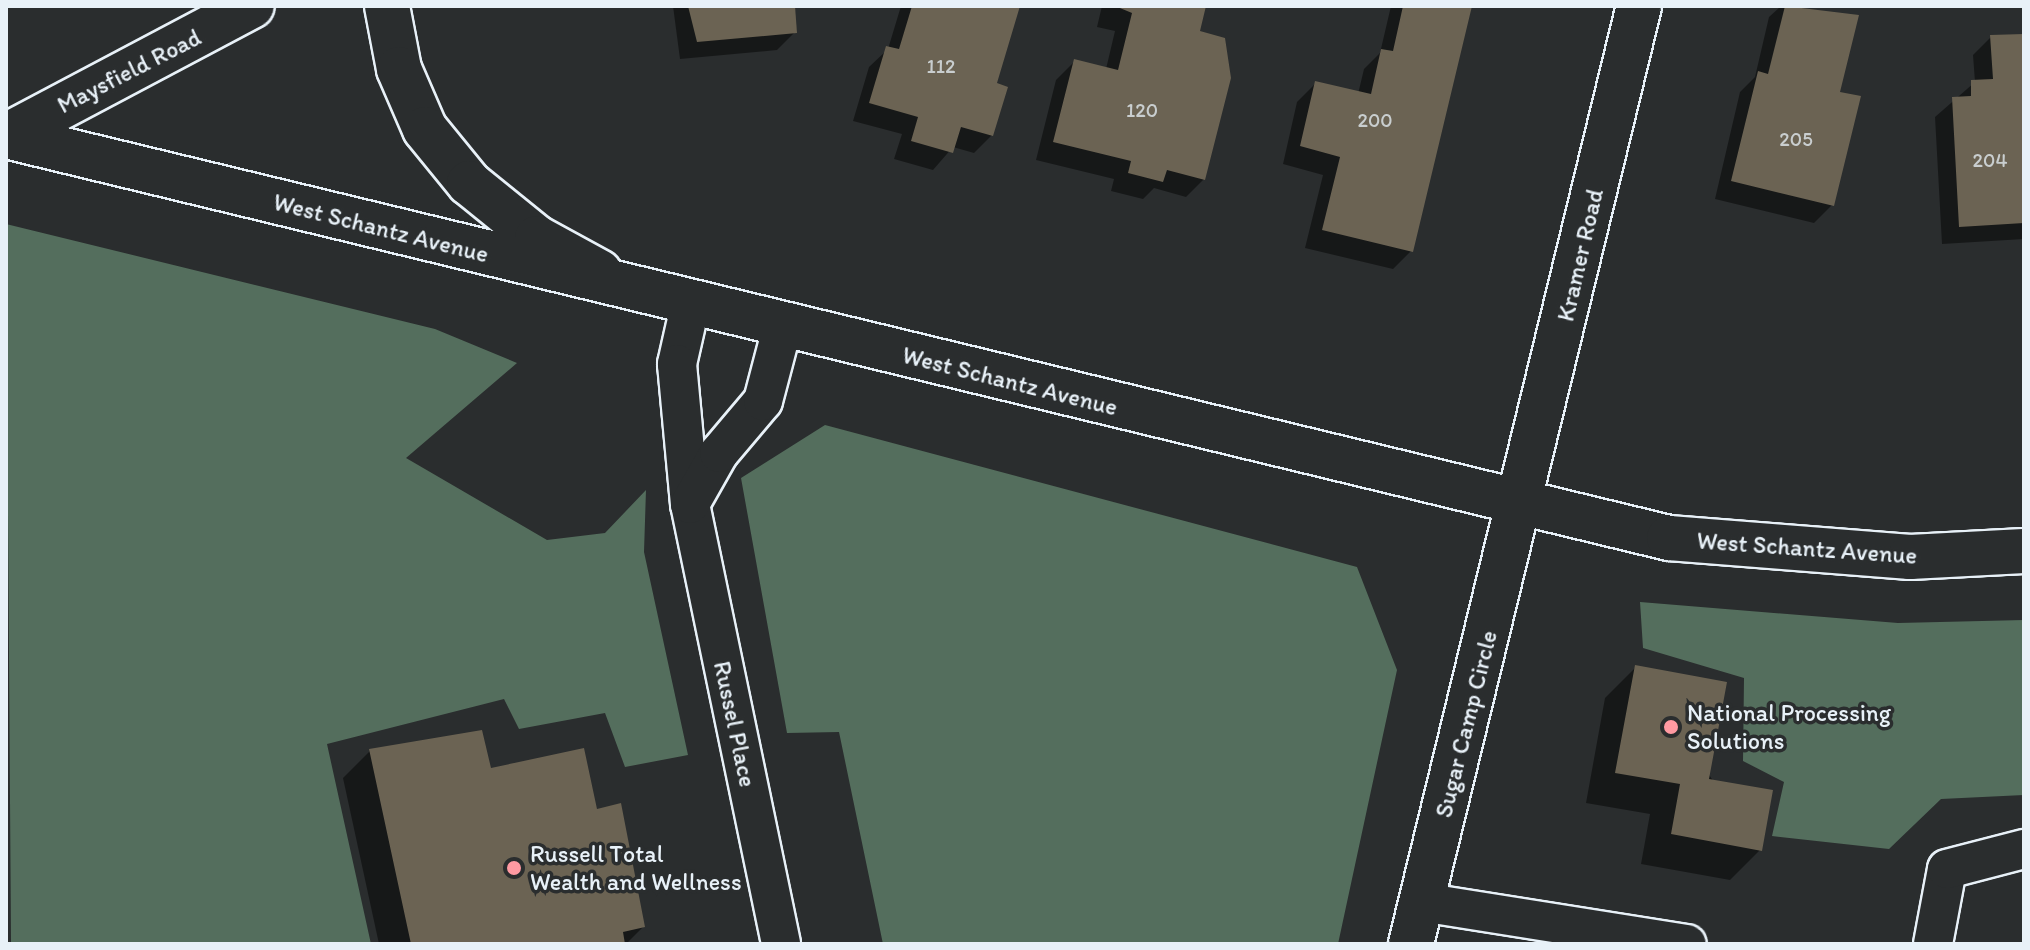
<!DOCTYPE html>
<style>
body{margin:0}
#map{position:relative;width:2030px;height:950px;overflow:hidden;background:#2a2d2e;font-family:Itim,sans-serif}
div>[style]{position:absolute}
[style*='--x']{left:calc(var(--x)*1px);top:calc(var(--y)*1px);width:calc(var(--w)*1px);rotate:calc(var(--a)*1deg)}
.green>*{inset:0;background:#546e5d}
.shadow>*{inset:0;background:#0007}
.building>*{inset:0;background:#6b6353}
.roads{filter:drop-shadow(2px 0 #e8f1f8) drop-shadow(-2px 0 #e8f1f8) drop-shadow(0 2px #e8f1f8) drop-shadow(0 -2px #e8f1f8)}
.service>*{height:38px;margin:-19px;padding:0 19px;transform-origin:19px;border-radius:19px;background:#2a2d2e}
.minor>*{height:44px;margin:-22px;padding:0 22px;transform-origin:22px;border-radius:22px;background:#2a2d2e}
.secondary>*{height:44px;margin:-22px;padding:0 22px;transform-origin:22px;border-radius:22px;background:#2a2d2e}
.dots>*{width:22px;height:22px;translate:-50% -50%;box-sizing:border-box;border:4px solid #2a2d2e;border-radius:50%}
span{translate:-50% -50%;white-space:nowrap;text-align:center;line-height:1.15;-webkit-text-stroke:7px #2a2d2e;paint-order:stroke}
.number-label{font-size:20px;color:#c9cecf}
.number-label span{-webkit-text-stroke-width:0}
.street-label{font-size:24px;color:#e8f1f8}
.poi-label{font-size:24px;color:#e8f1f8}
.left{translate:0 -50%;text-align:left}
.frame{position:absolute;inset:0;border:8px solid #e8f1f8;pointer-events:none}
</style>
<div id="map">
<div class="green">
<i style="clip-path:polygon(6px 224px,435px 329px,517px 363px,406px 458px,547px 540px,605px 533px,646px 490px,644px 552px,688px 755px,625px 767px,605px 713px,519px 729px,504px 699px,327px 744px,371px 944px,11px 944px)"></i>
<i style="clip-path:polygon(825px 425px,1357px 567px,1397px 670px,1338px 944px,883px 944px,839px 732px,787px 733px,741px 478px)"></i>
<i style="clip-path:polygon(1640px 602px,1898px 623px,2024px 620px,2024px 795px,1941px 799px,1889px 849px,1772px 836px,1784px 782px,1743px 761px,1744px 678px,1643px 648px)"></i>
</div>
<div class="shadow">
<i style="clip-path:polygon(673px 6px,793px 6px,795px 32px,777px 50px,680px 59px)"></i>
<i style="clip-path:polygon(901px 6px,1018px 6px,995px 85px,992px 135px,974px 153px,953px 147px,933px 170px,894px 159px,902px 134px,853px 121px,869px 67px,888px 49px)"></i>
<i style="clip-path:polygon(1102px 6px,1204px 6px,1197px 33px,1204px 179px,1186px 197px,1154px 188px,1143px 199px,1111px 191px,1114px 179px,1036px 160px,1056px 80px,1074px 62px,1106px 69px,1115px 31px,1097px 27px)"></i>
<i style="clip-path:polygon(1391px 6px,1470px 6px,1411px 251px,1393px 269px,1305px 248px,1323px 175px,1283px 164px,1297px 102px,1315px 84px,1358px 94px,1364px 69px,1380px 53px)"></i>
<i style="clip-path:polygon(1781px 6px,1857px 17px,1838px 93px,1832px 205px,1814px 223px,1715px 199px,1740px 92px,1755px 77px,1769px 17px)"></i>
<i style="clip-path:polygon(2024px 36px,2024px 239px,1942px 244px,1935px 117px,1975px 82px,1973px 55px,1991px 37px)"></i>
<i style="clip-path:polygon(1636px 667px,1760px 850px,1730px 880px,1641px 864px,1650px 814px,1586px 803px,1605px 698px)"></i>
<i style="clip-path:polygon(370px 751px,490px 771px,596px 811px,643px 927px,626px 944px,379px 944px,343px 778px)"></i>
</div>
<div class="building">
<i style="clip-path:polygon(688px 6px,795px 6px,797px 33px,697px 42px)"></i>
<i style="clip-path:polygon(912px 6px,1020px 6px,997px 83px,1008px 87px,993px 136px,961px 127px,953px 153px,911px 141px,918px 117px,869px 103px,886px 46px,899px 49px)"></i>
<i style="clip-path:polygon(1115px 6px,1206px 6px,1200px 31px,1225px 38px,1231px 78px,1205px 180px,1167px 170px,1163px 182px,1128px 173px,1131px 161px,1053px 142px,1074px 59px,1118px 70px,1132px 13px)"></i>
<i style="clip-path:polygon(1403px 6px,1472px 6px,1413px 252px,1322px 230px,1340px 157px,1300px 146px,1315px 81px,1371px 94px,1381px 49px,1393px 51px)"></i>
<i style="clip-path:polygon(1785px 6px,1859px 15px,1840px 92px,1861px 96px,1834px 206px,1731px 181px,1758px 71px,1768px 74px)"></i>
<i style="clip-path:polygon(2024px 34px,2024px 223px,1959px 227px,1952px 97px,1971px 96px,1971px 80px,1993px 79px,1990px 35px)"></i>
<i style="clip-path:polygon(1635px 665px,1727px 682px,1709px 779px,1773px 790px,1762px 851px,1671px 834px,1680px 784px,1615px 773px)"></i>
<i style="clip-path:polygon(482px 730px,491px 768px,584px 748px,597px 809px,621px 803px,645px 927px,623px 932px,625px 944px,411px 944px,369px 749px)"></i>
</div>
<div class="roads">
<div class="service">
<i style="--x:691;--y:302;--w:64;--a:102.7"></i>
<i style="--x:677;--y:364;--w:141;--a:84.7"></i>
<i style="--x:690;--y:504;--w:449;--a:78.3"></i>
<i style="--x:690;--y:504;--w:59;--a:-60.4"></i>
<i style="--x:719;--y:453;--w:68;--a:-49.8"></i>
<i style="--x:763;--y:401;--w:79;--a:-75.3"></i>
<i style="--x:1421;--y:902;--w:269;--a:9"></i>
<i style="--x:1933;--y:944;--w:76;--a:-79.4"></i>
<i style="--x:1947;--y:869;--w:80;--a:-14.6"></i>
</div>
<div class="minor">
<i style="--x:387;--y:6;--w:64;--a:79.2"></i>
<i style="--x:399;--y:69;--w:65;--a:66.6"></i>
<i style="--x:425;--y:129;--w:70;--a:50.8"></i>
<i style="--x:469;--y:183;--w:87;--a:39"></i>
<i style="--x:537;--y:238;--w:71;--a:28.7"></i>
<i style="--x:6;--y:136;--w:278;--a:-27.9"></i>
<i style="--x:1411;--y:944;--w:965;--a:-76.34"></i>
</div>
<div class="secondary">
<i style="--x:6;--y:136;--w:1711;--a:13.59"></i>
<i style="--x:1669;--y:538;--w:242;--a:4.5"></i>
<i style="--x:1910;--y:557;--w:114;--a:-3"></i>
</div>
</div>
<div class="dots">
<i style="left:1671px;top:727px;background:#ff9aa2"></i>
<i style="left:514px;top:868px;background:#ff9aa2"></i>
</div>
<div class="number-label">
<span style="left:941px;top:66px">112</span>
<span style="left:1142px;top:110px">120</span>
<span style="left:1375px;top:120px">200</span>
<span style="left:1796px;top:139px">205</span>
<span style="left:1990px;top:160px">204</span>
</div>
<div class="street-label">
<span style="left:129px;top:71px;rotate:-27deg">Maysfield Road</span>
<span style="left:381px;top:228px;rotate:14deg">West Schantz Avenue</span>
<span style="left:1580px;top:255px;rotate:-77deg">Kramer Road</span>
<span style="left:1010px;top:381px;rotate:14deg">West Schantz Avenue</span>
<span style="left:1807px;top:548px;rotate:4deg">West Schantz Avenue</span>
<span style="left:735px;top:724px;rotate:78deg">Russel Place</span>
<span style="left:1466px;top:724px;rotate:-76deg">Sugar Camp Circle</span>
</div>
<div class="poi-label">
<span class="left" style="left:1687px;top:727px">National Processing<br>Solutions</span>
<span class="left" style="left:530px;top:868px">Russell Total<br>Wealth and Wellness</span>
</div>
<div class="frame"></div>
</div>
